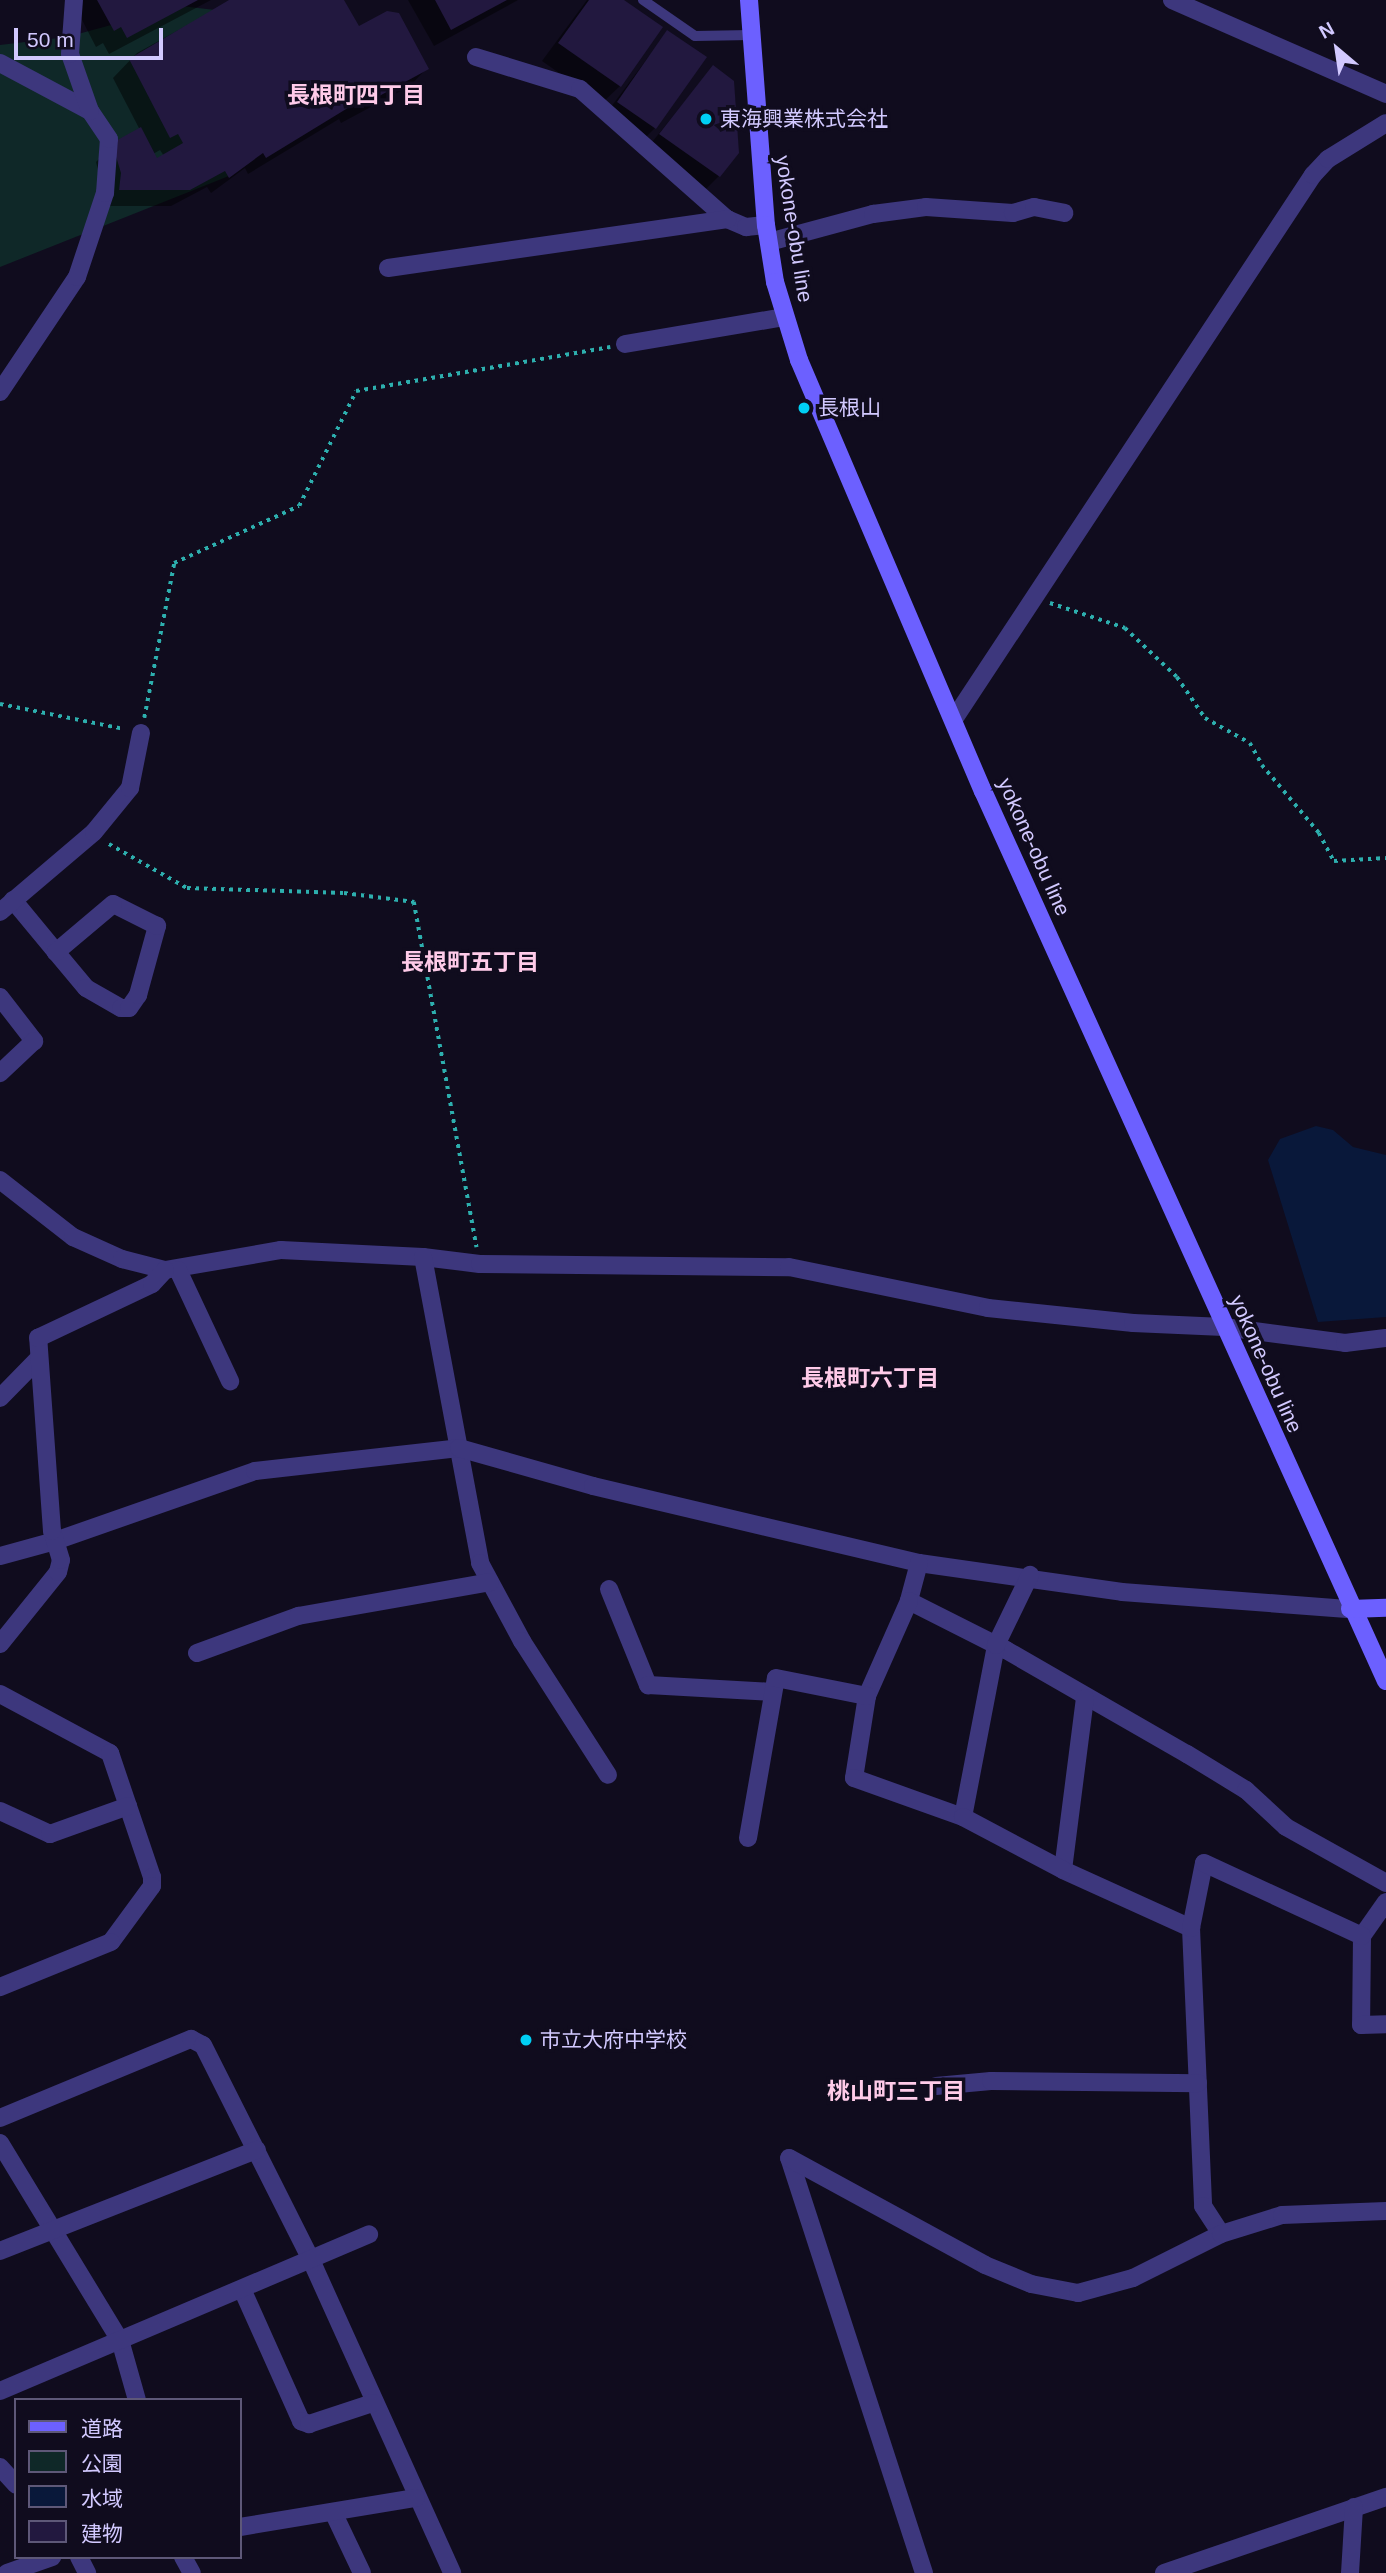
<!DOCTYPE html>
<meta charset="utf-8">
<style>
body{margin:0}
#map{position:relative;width:1386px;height:2573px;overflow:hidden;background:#100c1e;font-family:Helvetica,"Noto Sans JP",sans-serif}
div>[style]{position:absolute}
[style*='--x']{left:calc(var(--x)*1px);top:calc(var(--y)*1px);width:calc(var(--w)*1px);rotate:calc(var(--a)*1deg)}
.green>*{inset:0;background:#0f2828}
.water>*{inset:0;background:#09183a}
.shadow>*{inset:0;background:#0007}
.building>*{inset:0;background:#22183f}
.path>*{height:3.5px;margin-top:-1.75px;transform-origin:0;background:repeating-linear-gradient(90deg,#2dafae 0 3.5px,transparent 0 8.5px)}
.lane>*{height:10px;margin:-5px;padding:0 5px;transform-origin:5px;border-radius:5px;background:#3d377d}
.street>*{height:18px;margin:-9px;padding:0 9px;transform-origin:9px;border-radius:9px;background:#3d377d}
.secondary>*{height:18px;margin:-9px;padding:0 9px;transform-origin:9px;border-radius:9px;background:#6c60ff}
.dots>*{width:19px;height:19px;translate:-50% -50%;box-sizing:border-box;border:4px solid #100c1e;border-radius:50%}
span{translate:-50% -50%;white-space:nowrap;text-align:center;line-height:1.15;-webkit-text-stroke:7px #100c1e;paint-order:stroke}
.poi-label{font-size:21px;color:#d2c9ff}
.left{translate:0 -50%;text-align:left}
.street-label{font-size:21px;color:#d2c9ff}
.neighbourhood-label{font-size:23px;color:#ffcbe9;font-weight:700}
.legend{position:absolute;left:14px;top:2398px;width:228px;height:161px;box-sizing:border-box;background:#100c1e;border:2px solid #5e5878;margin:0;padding:9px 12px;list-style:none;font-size:21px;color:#d2c9ff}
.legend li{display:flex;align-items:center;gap:14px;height:35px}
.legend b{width:35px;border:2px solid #5e5878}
.north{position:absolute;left:1302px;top:14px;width:70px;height:70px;-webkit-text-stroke:5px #100c1e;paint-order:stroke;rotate:331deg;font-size:19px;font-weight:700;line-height:28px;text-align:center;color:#d2c9ff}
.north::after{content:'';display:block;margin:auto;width:24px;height:32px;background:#d2c9ff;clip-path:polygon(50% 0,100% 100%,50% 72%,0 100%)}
.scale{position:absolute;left:14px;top:28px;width:149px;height:32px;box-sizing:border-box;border:4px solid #d2c9ff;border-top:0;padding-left:9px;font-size:21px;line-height:24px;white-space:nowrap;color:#d2c9ff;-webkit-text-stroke:5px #100c1e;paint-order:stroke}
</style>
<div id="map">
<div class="green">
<i style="clip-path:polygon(181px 6px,241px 13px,229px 176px,0 267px,0 45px,67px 37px)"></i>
</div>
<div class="water">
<i style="clip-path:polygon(1316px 1126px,1333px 1130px,1353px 1147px,1386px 1155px,1386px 1317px,1318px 1322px,1268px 1160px,1280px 1139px)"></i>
</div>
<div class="shadow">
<i style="clip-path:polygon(65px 0,211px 0,109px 54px,103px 43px,96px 47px,80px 16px,75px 18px)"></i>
<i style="clip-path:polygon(evenodd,233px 0,342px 0,358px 29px,427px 68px,410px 86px,341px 123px,339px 119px,248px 174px,245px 168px,211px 193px,207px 187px,171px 206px,102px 206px,104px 192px,96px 162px,113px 145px,140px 130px,113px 78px,137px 53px,233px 0,160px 150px,164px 156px,156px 160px,153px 154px,160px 150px)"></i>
<i style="clip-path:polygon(408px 0,518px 0,434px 46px)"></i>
<i style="clip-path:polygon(587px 0,621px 0,620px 86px,602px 103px,542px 61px)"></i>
<i style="clip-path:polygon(667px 32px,655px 128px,642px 141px,605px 115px)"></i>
<i style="clip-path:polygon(713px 67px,719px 176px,706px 189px,648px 147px)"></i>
</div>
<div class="building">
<i style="clip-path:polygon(97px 0,198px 0,127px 38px,121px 27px,114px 31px)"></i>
<i style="clip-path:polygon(229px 0,344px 0,359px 26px,387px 11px,399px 13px,429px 69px,359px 107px,356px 103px,266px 158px,263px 153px,229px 178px,225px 171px,190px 190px,119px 190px,121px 173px,112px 143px,141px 127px,157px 158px,183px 143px,178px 134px,170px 138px,129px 59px)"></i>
<i style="clip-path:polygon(435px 0,507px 0,451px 30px)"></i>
<i style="clip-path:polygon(589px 0,624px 0,663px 27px,621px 87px,558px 43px)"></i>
<i style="clip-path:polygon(667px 30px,707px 57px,656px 129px,617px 102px)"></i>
<i style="clip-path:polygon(713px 65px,734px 81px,739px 153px,720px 177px,659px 134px)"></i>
</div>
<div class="path">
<i style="--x:1050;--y:603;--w:79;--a:18.4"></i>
<i style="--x:1125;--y:628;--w:71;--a:43.3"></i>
<i style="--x:1177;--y:677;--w:50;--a:55.7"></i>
<i style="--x:1205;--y:718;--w:51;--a:29.1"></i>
<i style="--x:1250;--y:743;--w:25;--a:61"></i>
<i style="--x:1262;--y:765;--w:89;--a:50"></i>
<i style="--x:1319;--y:833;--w:32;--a:62"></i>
<i style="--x:1334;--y:861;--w:52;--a:-3.3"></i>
<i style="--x:0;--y:704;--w:126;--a:11.4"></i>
<i style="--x:144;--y:718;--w:158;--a:-79"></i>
<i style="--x:174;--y:563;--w:137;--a:-24.5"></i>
<i style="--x:299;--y:506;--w:128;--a:-63.6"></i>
<i style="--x:356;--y:391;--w:258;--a:-9.8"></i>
<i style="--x:109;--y:844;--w:90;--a:29.4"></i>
<i style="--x:187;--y:888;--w:157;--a:1.8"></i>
<i style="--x:344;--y:893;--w:71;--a:7.3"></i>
<i style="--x:414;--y:902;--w:351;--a:79.7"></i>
</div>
<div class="lane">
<i style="--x:643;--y:0;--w:63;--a:34.7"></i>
<i style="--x:695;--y:36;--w:56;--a:-1"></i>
</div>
<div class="street">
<i style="--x:1172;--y:0;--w:234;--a:23.7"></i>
<i style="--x:476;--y:57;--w:109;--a:17.1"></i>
<i style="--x:580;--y:89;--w:196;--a:41.5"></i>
<i style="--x:727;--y:219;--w:21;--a:23"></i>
<i style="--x:746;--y:227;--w:20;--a:-6"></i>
<i style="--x:0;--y:63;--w:102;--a:28.1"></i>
<i style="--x:769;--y:242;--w:108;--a:-15.1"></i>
<i style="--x:873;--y:214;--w:53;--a:-7.5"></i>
<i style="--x:926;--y:207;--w:87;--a:3.9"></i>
<i style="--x:1013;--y:213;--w:22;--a:-16"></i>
<i style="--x:1034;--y:207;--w:31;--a:11"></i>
<i style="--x:388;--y:268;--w:343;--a:-8.2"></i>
<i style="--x:625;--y:344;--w:162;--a:-9.6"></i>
<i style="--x:0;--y:392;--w:138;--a:-56.2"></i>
<i style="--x:77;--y:277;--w:89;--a:-71.6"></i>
<i style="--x:105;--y:193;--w:54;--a:-85.8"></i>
<i style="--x:109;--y:139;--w:34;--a:-124"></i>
<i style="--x:90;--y:111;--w:60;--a:-109.3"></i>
<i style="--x:70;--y:54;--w:54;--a:-85.8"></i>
<i style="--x:954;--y:719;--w:652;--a:-56.58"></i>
<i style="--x:1313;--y:175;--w:22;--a:-47"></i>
<i style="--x:1328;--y:159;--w:68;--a:-31.8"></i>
<i style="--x:13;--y:900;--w:67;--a:50.4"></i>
<i style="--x:56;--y:952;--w:47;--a:50.2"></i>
<i style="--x:86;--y:988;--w:40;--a:29.7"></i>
<i style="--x:121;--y:1008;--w:8;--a:0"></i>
<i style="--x:129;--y:1008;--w:16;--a:-55"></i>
<i style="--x:138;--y:995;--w:72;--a:-74.6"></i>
<i style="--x:157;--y:926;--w:49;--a:-153.4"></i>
<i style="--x:113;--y:904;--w:75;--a:139.9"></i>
<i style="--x:0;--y:912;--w:123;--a:-40.4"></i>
<i style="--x:94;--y:832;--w:57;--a:-50.7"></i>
<i style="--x:130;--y:788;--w:56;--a:-78.7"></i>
<i style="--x:0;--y:997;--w:56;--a:52.3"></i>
<i style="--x:34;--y:1041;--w:47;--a:136.7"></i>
<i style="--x:0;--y:1180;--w:93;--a:38"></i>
<i style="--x:73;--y:1237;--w:54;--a:24.2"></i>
<i style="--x:122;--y:1259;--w:44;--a:14.3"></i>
<i style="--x:165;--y:1270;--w:118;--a:-9.8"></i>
<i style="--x:281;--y:1250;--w:142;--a:2.8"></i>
<i style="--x:423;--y:1257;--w:57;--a:7"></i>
<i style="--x:480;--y:1264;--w:309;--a:0.6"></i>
<i style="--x:789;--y:1267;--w:203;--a:11.6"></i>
<i style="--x:988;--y:1308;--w:146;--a:5.9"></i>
<i style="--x:1133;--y:1323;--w:91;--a:2.5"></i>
<i style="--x:1224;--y:1327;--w:122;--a:7.5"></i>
<i style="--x:1345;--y:1343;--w:41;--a:-7"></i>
<i style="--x:423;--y:1257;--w:311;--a:79.4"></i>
<i style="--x:480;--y:1563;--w:89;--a:61.7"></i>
<i style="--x:522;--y:1641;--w:159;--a:57.3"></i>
<i style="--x:178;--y:1270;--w:123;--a:64.9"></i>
<i style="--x:0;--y:1398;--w:54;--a:-45.7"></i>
<i style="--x:0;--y:1556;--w:57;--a:-15.3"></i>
<i style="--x:55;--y:1541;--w:212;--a:-19.3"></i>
<i style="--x:255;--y:1471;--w:205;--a:-6.4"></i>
<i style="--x:459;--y:1448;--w:139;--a:15.8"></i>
<i style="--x:593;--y:1486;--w:335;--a:13.3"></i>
<i style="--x:919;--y:1563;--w:205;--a:8.1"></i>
<i style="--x:1122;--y:1592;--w:229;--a:4.3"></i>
<i style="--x:919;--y:1563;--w:39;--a:105"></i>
<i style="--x:909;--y:1601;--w:109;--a:26.8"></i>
<i style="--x:1006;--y:1650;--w:209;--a:29.9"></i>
<i style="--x:1187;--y:1754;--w:69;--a:31.4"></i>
<i style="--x:1246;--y:1790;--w:54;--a:42.8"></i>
<i style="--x:1286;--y:1827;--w:115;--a:29.2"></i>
<i style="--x:609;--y:1589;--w:104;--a:67.9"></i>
<i style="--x:648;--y:1685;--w:125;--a:3.2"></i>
<i style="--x:909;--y:1601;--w:104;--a:113.9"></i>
<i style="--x:867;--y:1696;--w:83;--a:99"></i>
<i style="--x:854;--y:1778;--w:116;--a:19.7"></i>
<i style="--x:963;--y:1817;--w:175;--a:-79.1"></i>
<i style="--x:996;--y:1645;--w:78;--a:-64.1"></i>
<i style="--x:0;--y:1644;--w:92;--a:-51.1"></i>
<i style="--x:58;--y:1572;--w:12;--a:-76"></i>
<i style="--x:61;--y:1560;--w:30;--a:-107"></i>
<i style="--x:52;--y:1531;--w:194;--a:-94.1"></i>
<i style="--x:38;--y:1338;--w:126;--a:-25.3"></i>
<i style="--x:152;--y:1284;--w:19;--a:-47"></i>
<i style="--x:197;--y:1653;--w:108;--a:-20.1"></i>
<i style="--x:298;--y:1616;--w:195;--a:-10"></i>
<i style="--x:0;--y:1694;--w:125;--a:28.2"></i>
<i style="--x:110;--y:1753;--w:131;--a:71.3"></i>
<i style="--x:152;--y:1877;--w:9;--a:90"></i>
<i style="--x:152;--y:1886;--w:69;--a:126.2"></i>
<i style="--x:111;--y:1942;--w:120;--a:157.9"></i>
<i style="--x:1085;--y:1698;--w:173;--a:97.3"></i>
<i style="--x:1063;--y:1870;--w:141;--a:24.4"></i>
<i style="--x:1191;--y:1928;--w:278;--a:87.5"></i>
<i style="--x:1203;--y:2206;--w:33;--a:57"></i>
<i style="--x:0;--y:1811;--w:55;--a:24.7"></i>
<i style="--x:50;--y:1834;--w:83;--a:-19.7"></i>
<i style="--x:963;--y:1817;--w:113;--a:27.9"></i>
<i style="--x:748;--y:1838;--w:162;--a:-80.1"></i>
<i style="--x:776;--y:1678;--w:93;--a:11.2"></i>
<i style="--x:1386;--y:1902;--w:42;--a:125.2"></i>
<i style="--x:1362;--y:1936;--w:89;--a:90.6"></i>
<i style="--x:1361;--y:2025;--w:25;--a:-2"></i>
<i style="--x:1191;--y:1928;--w:66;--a:-78.7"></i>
<i style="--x:1204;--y:1863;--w:174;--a:24.8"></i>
<i style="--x:936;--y:2086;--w:55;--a:-5.2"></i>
<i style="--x:991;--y:2081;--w:207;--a:0.6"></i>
<i style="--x:0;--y:2118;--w:207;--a:-22.5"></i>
<i style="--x:191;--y:2039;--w:13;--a:27"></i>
<i style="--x:203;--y:2045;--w:241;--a:63.3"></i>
<i style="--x:311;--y:2260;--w:343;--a:65.7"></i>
<i style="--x:0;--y:2143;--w:231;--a:58.7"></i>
<i style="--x:120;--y:2340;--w:62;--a:74.2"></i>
<i style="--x:0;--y:2251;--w:276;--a:-21.5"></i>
<i style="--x:242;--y:2289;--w:145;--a:65.9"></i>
<i style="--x:301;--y:2421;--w:9;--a:21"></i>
<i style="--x:309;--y:2424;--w:67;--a:-18.2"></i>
<i style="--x:0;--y:2391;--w:401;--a:-23"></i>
<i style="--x:0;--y:2467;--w:24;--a:48"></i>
<i style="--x:334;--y:2514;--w:65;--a:64.6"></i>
<i style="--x:240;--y:2527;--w:178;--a:-9.4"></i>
<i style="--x:79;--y:2557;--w:18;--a:63"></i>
<i style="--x:183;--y:2557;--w:18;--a:61"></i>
<i style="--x:7;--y:2573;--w:48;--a:-19.6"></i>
<i style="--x:924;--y:2573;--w:436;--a:-108"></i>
<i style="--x:789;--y:2158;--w:223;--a:28.6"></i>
<i style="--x:985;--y:2265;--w:50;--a:22.4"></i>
<i style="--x:1031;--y:2284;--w:48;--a:10.8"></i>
<i style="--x:1078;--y:2293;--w:57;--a:-15.3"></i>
<i style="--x:1133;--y:2278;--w:98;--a:-26.6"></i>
<i style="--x:1221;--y:2234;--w:64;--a:-17.3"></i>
<i style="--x:1282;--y:2215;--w:104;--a:-2.2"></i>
<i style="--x:1164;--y:2573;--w:235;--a:-18.9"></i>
<i style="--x:1350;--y:2573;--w:66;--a:-86.5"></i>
</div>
<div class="secondary">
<i style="--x:749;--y:0;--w:226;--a:85.7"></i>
<i style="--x:766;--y:225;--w:58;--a:81"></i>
<i style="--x:775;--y:282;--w:82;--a:72.9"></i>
<i style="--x:799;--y:360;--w:469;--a:66.9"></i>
<i style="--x:983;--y:791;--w:977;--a:65.64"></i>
<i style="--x:1350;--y:1609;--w:36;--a:-2"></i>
</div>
<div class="dots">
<i style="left:706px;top:119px;background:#00cff4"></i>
<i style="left:804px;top:408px;background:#00cff4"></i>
<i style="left:526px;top:2040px;background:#00cff4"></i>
</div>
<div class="poi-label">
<span class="left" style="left:720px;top:119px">東海興業株式会社</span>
<span class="left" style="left:818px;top:408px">長根山</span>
<span class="left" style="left:540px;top:2040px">市立大府中学校</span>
</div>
<div class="street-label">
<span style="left:794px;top:229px;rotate:81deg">yokone-obu line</span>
<span style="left:1034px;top:847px;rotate:66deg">yokone-obu line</span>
<span style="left:1266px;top:1364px;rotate:66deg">yokone-obu line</span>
</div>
<div class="neighbourhood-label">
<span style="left:356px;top:95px">長根町四丁目</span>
<span style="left:470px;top:962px">長根町五丁目</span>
<span style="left:870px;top:1378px">長根町六丁目</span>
<span style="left:896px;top:2091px">桃山町三丁目</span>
</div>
<ul class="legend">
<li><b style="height:9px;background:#6c60ff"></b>道路</li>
<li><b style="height:19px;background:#0f2828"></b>公園</li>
<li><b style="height:19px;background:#09183a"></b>水域</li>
<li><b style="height:19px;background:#22183f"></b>建物</li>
</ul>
<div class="north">N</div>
<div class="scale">50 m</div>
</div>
